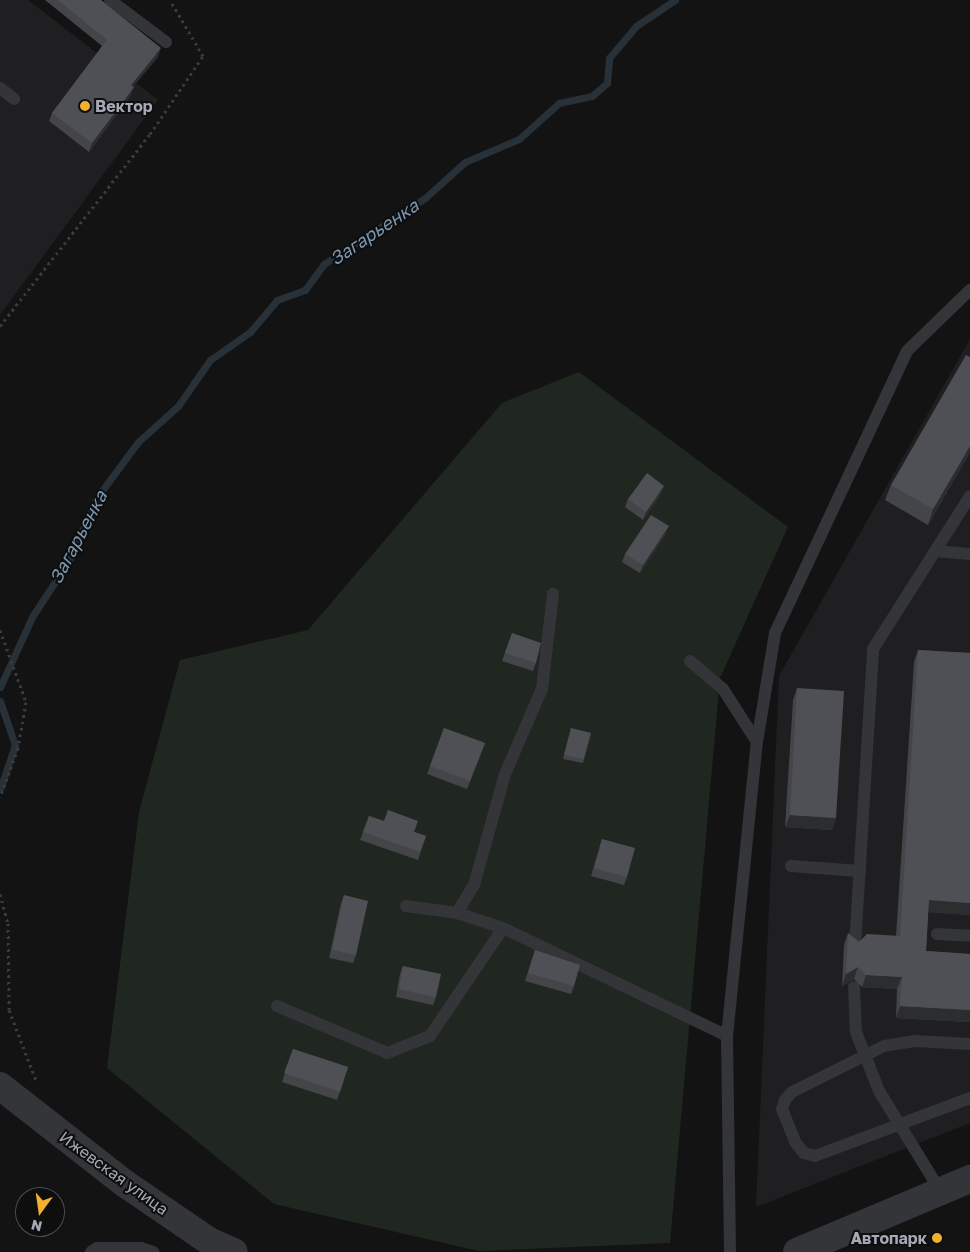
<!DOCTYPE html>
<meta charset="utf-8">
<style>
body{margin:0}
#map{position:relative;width:970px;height:1252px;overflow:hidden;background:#131314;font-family:"Golos Text",sans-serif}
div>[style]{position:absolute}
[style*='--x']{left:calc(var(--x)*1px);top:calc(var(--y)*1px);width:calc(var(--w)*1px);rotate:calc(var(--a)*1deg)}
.built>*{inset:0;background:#1f1f21}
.green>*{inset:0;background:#1f2720}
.stream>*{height:7px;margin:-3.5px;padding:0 3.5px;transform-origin:3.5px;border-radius:3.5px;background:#293138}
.path>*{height:3px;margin-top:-1.5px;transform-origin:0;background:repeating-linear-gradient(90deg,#3a3c40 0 2.5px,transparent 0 6.5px)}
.service>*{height:12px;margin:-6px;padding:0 6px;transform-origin:6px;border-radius:6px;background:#343539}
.tertiary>*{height:28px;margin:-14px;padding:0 14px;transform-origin:14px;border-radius:14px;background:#343539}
.wall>*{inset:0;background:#444549}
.shaded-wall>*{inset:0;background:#2c2d2f}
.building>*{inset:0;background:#4f5055}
.dots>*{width:14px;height:14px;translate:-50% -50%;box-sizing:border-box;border:2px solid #0e0e0f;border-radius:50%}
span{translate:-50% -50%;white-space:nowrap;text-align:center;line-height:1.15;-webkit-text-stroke:4px #0e0e0f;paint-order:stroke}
.poi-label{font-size:16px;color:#a4a9b5;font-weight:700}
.left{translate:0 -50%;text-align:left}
.right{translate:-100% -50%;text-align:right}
.street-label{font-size:16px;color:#a4a9b5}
.water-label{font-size:18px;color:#7b97b0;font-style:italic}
.north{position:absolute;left:15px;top:1187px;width:50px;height:50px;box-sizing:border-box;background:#0e0e0f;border:1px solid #4a4c51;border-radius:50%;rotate:194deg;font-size:14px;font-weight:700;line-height:20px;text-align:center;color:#a4a9b5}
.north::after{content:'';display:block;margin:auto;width:18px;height:22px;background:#f1b12e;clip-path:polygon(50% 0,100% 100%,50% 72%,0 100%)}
</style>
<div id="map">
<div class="built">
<i style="clip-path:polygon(0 0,28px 0,158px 100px,0 315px)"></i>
<i style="clip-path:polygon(970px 339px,970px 1123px,756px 1207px,779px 676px)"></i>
</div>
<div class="green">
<i style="clip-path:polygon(579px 372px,788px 527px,720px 678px,670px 1243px,479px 1251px,274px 1204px,107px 1068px,139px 812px,180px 660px,308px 630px,502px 403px)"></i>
</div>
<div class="stream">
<i style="--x:0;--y:687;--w:77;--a:-65.4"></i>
<i style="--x:32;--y:617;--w:72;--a:-57"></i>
<i style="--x:71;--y:557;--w:62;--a:-67.2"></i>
<i style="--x:95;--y:500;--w:72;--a:-53.4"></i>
<i style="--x:138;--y:442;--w:54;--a:-42"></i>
<i style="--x:178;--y:406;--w:56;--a:-55.2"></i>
<i style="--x:210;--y:360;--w:49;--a:-35"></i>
<i style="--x:250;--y:332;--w:42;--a:-49.8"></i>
<i style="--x:277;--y:300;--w:30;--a:-20"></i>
<i style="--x:305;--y:290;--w:32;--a:-54"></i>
<i style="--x:324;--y:264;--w:121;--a:-33.2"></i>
<i style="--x:425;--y:198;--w:54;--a:-42"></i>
<i style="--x:465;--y:162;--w:59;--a:-23.1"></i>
<i style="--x:519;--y:139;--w:54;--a:-42"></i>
<i style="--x:559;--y:103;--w:34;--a:-12"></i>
<i style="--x:592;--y:96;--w:20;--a:-41"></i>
<i style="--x:607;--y:83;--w:25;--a:-85"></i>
<i style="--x:609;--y:58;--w:42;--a:-49.8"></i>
<i style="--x:636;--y:26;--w:47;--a:-33.7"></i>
<i style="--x:0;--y:701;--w:46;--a:71.2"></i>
<i style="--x:15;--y:745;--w:46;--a:108.8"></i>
</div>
<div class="path">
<i style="--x:0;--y:326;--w:244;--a:-52"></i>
<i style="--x:150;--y:134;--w:94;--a:-55.8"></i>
<i style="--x:203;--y:56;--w:65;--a:-120.5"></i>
<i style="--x:0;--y:630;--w:77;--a:70.1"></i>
<i style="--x:26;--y:702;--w:47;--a:99.9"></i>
<i style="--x:18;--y:748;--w:52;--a:110.2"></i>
<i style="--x:0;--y:894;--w:30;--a:75"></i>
<i style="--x:8;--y:923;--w:87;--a:89.3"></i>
<i style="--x:9;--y:1010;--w:75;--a:68.9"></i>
</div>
<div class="service">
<i style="--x:110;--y:0;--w:70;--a:36.9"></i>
<i style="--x:0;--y:88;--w:18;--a:38"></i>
<i style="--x:935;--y:551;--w:35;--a:5"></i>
<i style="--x:690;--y:661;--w:43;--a:40.3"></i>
<i style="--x:723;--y:689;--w:63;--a:57.3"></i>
<i style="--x:791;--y:866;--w:69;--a:4.1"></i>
<i style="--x:406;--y:906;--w:51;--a:7.8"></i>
<i style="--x:457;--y:913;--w:48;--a:18.1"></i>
<i style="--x:503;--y:928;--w:249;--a:25.7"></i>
<i style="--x:457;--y:913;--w:33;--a:-59"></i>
<i style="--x:474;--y:885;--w:115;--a:-74.4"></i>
<i style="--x:505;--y:774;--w:93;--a:-66.5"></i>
<i style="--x:542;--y:689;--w:96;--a:-83.4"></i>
<i style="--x:937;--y:934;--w:33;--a:3"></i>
<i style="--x:855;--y:946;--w:298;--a:-86.5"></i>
<i style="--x:873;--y:649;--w:181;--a:-57.6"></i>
<i style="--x:854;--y:987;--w:45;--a:87.5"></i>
<i style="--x:856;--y:1032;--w:63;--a:68.7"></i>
<i style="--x:879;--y:1091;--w:119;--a:58.5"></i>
<i style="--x:277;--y:1006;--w:120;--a:23.1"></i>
<i style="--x:387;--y:1053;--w:46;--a:-21.6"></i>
<i style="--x:430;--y:1036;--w:130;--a:-55.9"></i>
<i style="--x:970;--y:1044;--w:55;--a:-176.9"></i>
<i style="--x:915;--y:1041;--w:31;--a:171"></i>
<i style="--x:884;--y:1046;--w:103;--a:153.4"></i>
<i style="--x:792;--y:1092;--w:11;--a:131"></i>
<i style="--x:785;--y:1100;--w:9;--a:108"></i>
<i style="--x:782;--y:1109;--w:35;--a:68"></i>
<i style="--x:795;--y:1142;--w:14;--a:51"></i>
<i style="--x:804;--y:1153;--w:11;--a:15"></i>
<i style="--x:815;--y:1156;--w:165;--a:-20.5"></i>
<i style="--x:91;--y:1252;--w:7;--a:-34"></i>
<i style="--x:97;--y:1248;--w:44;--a:0"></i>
<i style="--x:141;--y:1248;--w:13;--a:18"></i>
<i style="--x:730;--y:1252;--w:216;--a:-90.8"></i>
<i style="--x:727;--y:1036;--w:296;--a:-84.2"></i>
<i style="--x:757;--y:742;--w:110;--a:-80.6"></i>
<i style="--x:775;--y:633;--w:311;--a:-64.9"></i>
<i style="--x:907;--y:351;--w:88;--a:-44.1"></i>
</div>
<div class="tertiary">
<i style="--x:0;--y:1086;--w:157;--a:38"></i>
<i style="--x:124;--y:1183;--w:103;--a:34.3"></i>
<i style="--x:209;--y:1241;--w:27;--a:24"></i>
<i style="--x:797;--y:1252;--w:188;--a:-22.9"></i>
</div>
<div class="wall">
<i style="clip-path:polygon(45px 0,101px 0,158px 57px,133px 86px,131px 95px,89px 152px,49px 121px,52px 113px,102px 46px)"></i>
<i style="clip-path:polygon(970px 452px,928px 525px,885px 500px,891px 485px)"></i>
<i style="clip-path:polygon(661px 494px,643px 520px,625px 507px,628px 499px)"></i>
<i style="clip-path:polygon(666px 534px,640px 573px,622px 562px,625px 554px)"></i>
<i style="clip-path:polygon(512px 633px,536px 663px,533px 671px,502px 661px)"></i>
<i style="clip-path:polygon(918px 650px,970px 653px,970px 915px,928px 912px,926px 951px,970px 954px,970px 1022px,896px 1018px,897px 989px,862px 987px,854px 979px,842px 986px,844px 945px,848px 933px,859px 942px,896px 936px,914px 662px)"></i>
<i style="clip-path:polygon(797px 688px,836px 818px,832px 830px,785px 827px,793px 700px)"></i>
<i style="clip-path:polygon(444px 728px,485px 743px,467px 789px,427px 774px)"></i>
<i style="clip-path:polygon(571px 728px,584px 759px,583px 763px,563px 759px)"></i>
<i style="clip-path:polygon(369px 816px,426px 836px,418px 860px,360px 840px)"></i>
<i style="clip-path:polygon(602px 839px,627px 877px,624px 885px,591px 876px)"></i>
<i style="clip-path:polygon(344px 895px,356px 955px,353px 963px,329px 958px,341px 903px)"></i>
<i style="clip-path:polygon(535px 950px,574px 986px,571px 994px,525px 981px)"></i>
<i style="clip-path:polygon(403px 966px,436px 997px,433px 1005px,396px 997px,400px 974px)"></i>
<i style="clip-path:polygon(293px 1049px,348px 1067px,337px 1100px,282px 1082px)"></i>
</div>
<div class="shaded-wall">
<i style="clip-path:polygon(161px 48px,158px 57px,128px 93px,131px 85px)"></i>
<i style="clip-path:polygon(134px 87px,131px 95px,89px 152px,92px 143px)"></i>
<i style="clip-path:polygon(970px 446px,970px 452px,928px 525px,933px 509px)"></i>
<i style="clip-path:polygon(664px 486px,661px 494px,643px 520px,646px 512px)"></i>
<i style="clip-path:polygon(669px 526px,666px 534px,640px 573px,643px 565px)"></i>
<i style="clip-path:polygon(790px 815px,836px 818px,832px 830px,785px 827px)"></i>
<i style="clip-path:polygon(929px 900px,970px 903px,970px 915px,925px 912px)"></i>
<i style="clip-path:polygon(858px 967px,854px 979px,842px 986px,846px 974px)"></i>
<i style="clip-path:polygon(866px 975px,902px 977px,897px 989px,862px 987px)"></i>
<i style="clip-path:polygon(900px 1006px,970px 1010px,970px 1022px,896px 1018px)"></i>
</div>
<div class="building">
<i style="clip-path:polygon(58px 0,101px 0,161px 48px,131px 85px,134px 87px,92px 143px,52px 113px,107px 40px)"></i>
<i style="clip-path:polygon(966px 355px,970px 357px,970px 446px,933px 509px,891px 485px)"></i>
<i style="clip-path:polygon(647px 473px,664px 486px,646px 512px,628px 499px)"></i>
<i style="clip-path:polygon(651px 515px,669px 526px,643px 565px,625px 554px)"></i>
<i style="clip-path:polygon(512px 633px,541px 643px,536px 663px,505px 653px)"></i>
<i style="clip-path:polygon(918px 650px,970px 653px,970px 903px,929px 900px,926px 951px,970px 954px,970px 1010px,900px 1006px,902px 977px,866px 975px,858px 967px,846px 974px,848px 933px,859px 942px,867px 934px,900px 936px)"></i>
<i style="clip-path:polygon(797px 688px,844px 691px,836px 818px,790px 815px)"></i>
<i style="clip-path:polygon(444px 728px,485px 743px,470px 781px,430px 766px)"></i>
<i style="clip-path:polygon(571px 728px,591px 733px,584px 759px,564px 755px)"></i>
<i style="clip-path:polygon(388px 810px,418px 821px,414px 832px,426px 836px,420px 852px,363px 832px,369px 816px,384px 821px)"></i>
<i style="clip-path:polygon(602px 839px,635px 848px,627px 877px,594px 868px)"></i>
<i style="clip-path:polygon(344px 895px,368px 901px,356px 955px,332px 950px)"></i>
<i style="clip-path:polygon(535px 950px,580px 965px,574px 986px,528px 973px)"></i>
<i style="clip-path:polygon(403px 966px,441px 974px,436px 997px,399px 989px)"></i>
<i style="clip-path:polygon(293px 1049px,348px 1067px,340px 1092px,284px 1073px)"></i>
</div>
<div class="dots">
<i style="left:85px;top:106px;background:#f1b12e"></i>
<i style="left:937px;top:1238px;background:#f1b12e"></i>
</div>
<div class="poi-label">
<span class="left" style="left:95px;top:106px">Вектор</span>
<span class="right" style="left:927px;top:1238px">Автопарк</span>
</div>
<div class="street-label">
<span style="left:114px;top:1173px;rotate:36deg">Ижевская улица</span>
</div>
<div class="water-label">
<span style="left:374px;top:232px;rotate:-34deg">Загарьенка</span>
<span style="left:78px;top:537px;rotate:-62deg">Загарьенка</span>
</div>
<div class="north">N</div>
</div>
